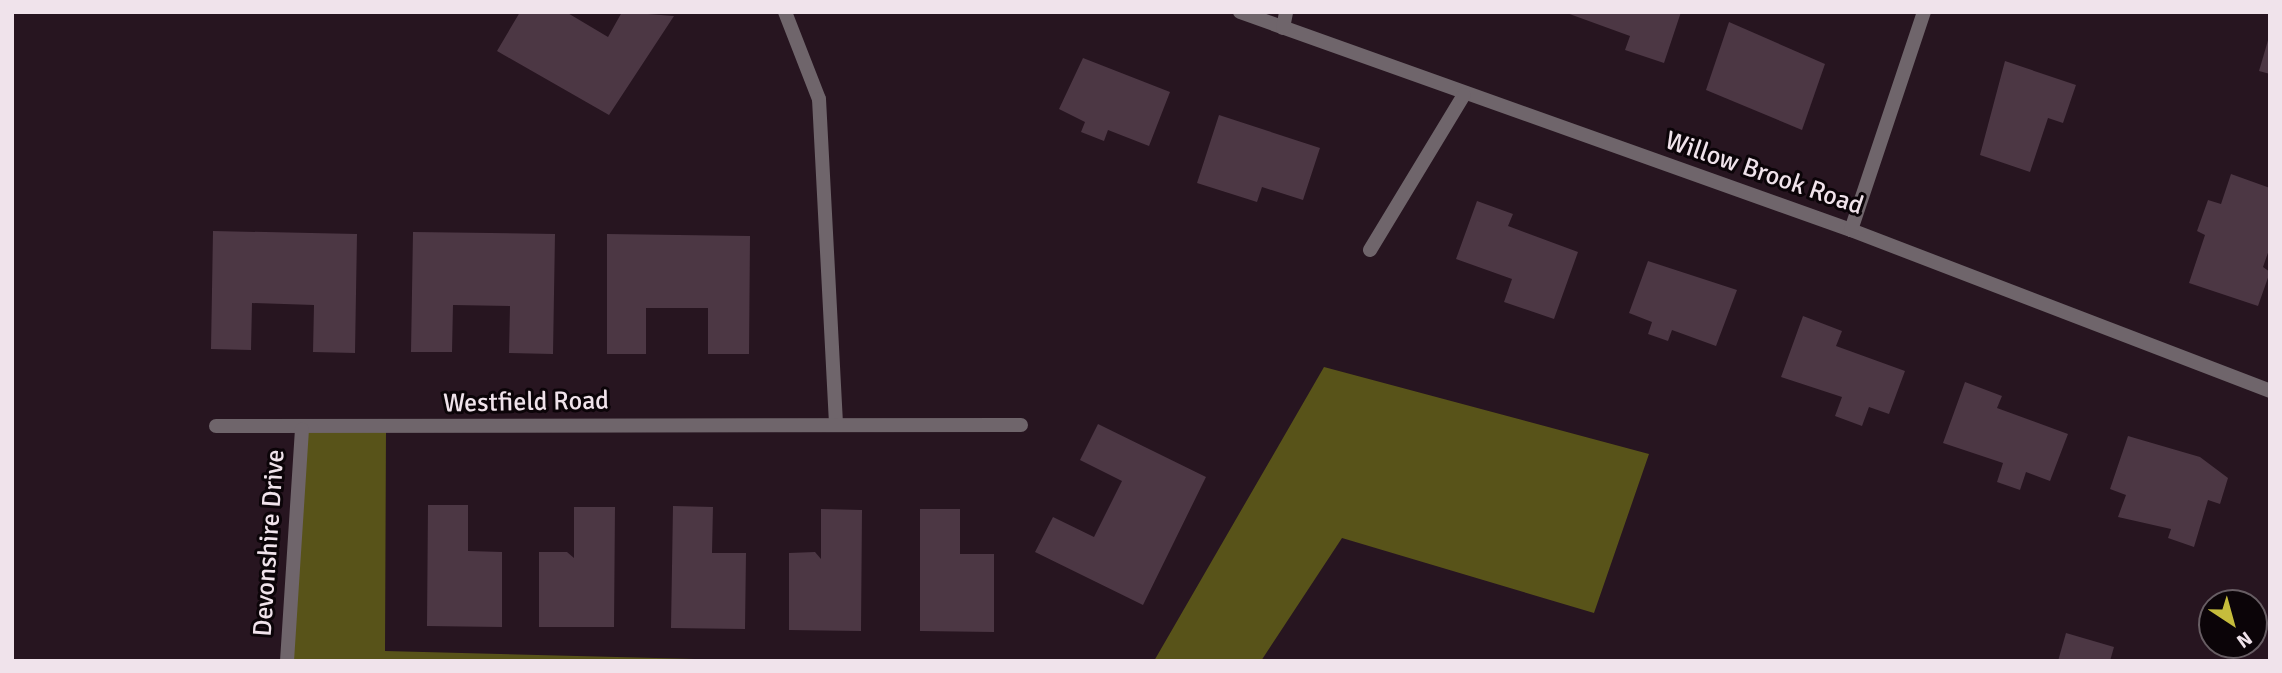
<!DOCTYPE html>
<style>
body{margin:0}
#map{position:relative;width:2282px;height:673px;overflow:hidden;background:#271520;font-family:Signika,sans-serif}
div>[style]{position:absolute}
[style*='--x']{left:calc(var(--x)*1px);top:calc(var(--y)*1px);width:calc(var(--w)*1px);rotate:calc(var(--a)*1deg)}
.forest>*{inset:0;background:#585319}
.building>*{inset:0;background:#4c3744}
.minor>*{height:14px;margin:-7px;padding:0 7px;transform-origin:7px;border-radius:7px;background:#6f656b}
span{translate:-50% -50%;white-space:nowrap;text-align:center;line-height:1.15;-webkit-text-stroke:6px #0b0408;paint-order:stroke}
.street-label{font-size:26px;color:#f0e3eb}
.frame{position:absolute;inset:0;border:14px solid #f0e3eb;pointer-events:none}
.north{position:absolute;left:2198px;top:589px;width:70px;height:70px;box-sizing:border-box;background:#0b0408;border:2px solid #675d63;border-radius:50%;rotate:144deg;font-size:19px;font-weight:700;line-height:28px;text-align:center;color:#f0e3eb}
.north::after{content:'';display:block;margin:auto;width:24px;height:32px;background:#c6bc3c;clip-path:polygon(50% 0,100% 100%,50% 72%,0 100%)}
</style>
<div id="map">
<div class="forest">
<i style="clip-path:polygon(1324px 367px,1649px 454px,1594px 613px,1342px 538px,1261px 661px,1154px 661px)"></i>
<i style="clip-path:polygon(302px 429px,386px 429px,385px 651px,771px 661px,287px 661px)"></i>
</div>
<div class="building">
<i style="clip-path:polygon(520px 12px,566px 12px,608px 37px,622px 12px,674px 16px,609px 115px,497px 51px)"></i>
<i style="clip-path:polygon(1564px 12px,1681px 12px,1664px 63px,1625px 50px,1630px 36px)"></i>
<i style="clip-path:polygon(1729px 22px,1825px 64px,1802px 130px,1706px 90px)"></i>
<i style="clip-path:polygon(2269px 37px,2270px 37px,2270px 74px,2259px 71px)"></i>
<i style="clip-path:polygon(1083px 58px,1170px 92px,1149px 146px,1108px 130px,1104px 141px,1081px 132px,1085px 122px,1059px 109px)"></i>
<i style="clip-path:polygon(2005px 61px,2076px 85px,2063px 123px,2048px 118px,2030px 172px,1980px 155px)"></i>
<i style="clip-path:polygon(1219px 115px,1320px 148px,1303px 200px,1262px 187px,1257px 202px,1197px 183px)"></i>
<i style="clip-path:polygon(2231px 174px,2270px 188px,2270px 247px,2263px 267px,2270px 272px,2258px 306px,2189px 283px,2205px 235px,2197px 231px,2208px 200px,2221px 204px)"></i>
<i style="clip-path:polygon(1477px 201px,1513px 214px,1508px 226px,1578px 252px,1554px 319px,1504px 302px,1512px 279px,1456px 259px)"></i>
<i style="clip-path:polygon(213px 231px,357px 234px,355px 353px,313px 352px,314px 305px,252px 303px,251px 350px,211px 349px)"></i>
<i style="clip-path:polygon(413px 232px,555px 234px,553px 354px,509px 353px,510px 306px,453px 305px,452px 352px,411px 352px)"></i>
<i style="clip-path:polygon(607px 234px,750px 236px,749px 354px,708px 354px,708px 308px,646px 308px,646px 354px,607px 354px)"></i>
<i style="clip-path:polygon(1648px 261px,1737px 290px,1716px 346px,1672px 330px,1668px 341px,1648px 334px,1652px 322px,1629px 313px)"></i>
<i style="clip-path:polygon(1803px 316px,1842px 331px,1836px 346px,1905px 371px,1889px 414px,1869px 407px,1862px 426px,1835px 416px,1842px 397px,1781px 377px)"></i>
<i style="clip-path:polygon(1965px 382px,2002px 396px,1997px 408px,2068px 434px,2050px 481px,2026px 472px,2020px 490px,1997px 482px,2003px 463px,1943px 443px)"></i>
<i style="clip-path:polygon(1098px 424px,1206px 477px,1143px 605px,1035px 552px,1053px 517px,1094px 537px,1122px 481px,1080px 460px)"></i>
<i style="clip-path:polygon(2128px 436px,2200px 457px,2228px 478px,2220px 504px,2208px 500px,2194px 547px,2168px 538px,2171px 529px,2118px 517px,2126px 495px,2110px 489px)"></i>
<i style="clip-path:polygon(428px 505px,468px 505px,468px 551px,502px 552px,502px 627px,427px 626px)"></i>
<i style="clip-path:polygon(673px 506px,713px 507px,712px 553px,746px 553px,745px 629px,671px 628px)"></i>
<i style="clip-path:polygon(574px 507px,615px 507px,614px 627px,539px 627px,539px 552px,567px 552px,574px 558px)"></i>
<i style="clip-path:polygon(821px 509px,862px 510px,861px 631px,789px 630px,789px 553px,815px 552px,821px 559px)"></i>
<i style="clip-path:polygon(920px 509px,960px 509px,960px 554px,994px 554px,994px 632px,920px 631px)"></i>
<i style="clip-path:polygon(2066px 633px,2114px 647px,2110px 661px,2058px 661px)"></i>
</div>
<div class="minor">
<i style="--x:785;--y:12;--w:93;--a:68.7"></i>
<i style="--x:819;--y:99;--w:325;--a:87"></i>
<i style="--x:1240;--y:12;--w:649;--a:19.64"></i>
<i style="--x:1851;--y:230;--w:449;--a:21"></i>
<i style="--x:1283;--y:28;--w:16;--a:-79"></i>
<i style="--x:1851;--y:230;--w:230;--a:-71.5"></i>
<i style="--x:1370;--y:250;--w:181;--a:-58.8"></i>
<i style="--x:216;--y:426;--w:805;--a:-0.07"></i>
<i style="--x:287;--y:661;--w:232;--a:-86.3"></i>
</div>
<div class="street-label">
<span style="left:1764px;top:174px;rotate:19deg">Willow Brook Road</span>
<span style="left:526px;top:403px;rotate:-1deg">Westfield Road</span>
<span style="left:270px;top:543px;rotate:-86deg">Devonshire Drive</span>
</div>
<div class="frame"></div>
<div class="north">N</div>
</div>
